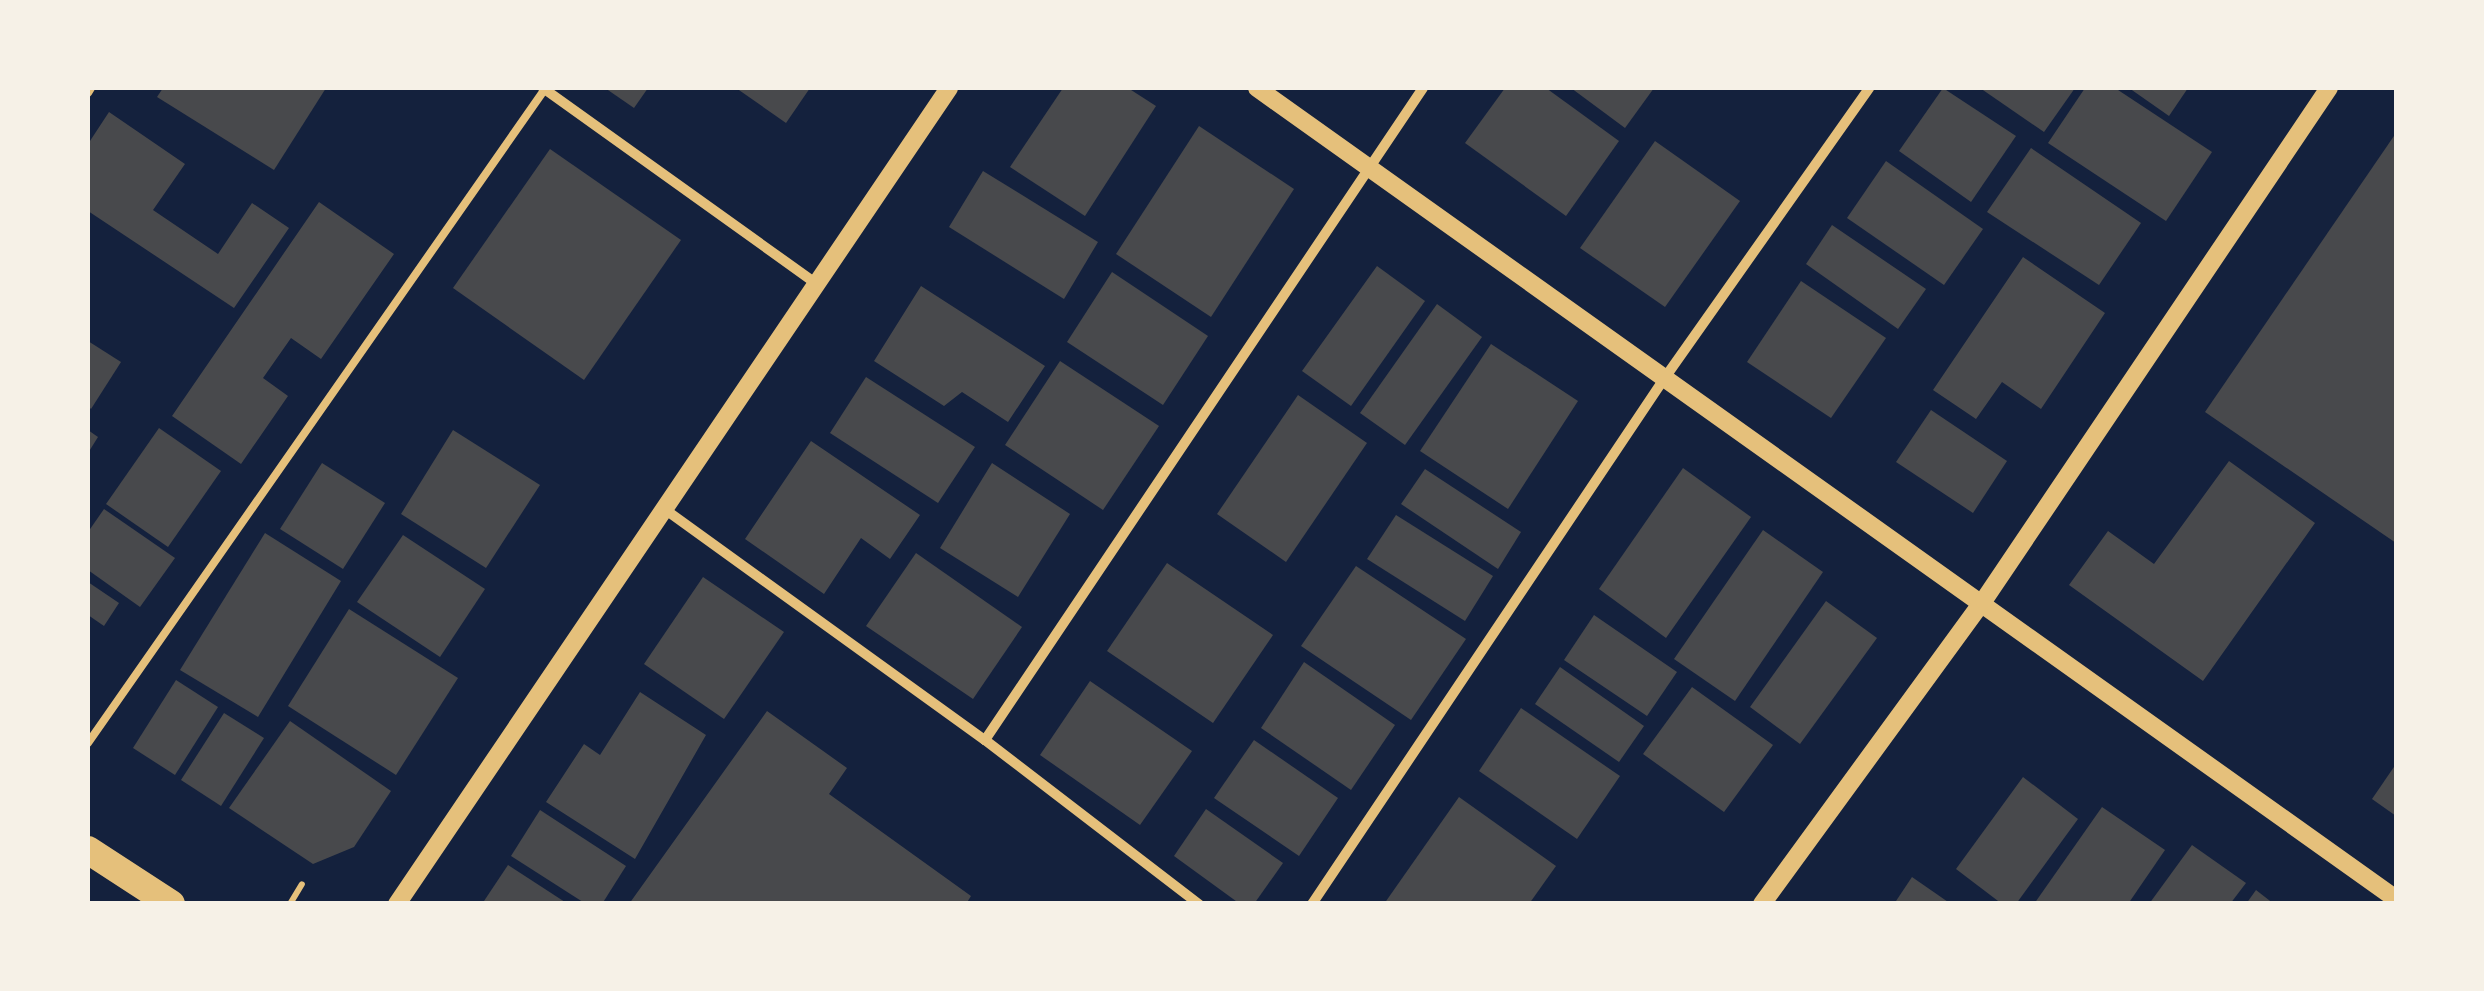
<!DOCTYPE html>
<style>
body{margin:0}
#map{position:relative;width:2484px;height:991px;overflow:hidden;background:#14213d;font-family:"Archivo Narrow",sans-serif}
div>[style]{position:absolute}
[style*='--x']{left:calc(var(--x)*1px);top:calc(var(--y)*1px);width:calc(var(--w)*1px);rotate:calc(var(--a)*1deg)}
.building>*{inset:0;background:#48494c}
.path>*{height:6px;margin:-3px;padding:0 3px;transform-origin:3px;border-radius:3px;background:#e5c07b}
.service>*{height:8px;margin:-4px;padding:0 4px;transform-origin:4px;border-radius:4px;background:#e5c07b}
.minor>*{height:10px;margin:-5px;padding:0 5px;transform-origin:5px;border-radius:5px;background:#e5c07b}
.tertiary>*{height:18px;margin:-9px;padding:0 9px;transform-origin:9px;border-radius:9px;background:#e5c07b}
.trunk>*{height:28px;margin:-14px;padding:0 14px;transform-origin:14px;border-radius:14px;background:#e5c07b}
span{translate:-50% -50%;white-space:nowrap;text-align:center;line-height:1.15;-webkit-text-stroke:9px #f6f1e7;paint-order:stroke}
.frame{position:absolute;inset:0;border:90px solid #f6f1e7;pointer-events:none}
</style>
<div id="map">
<div class="building">
<i style="clip-path:polygon(163px 88px,326px 88px,274px 170px,157px 97px)"></i>
<i style="clip-path:polygon(605px 88px,648px 88px,634px 108px)"></i>
<i style="clip-path:polygon(736px 88px,810px 88px,786px 123px)"></i>
<i style="clip-path:polygon(1063px 88px,1128px 88px,1156px 106px,1085px 216px,1010px 167px)"></i>
<i style="clip-path:polygon(1505px 88px,1546px 88px,1619px 141px,1566px 216px,1465px 143px)"></i>
<i style="clip-path:polygon(1571px 88px,1654px 88px,1625px 128px)"></i>
<i style="clip-path:polygon(1943px 88px,2016px 136px,1971px 202px,1899px 151px)"></i>
<i style="clip-path:polygon(1980px 88px,2075px 88px,2044px 132px)"></i>
<i style="clip-path:polygon(2085px 88px,2115px 88px,2212px 152px,2166px 221px,2048px 143px)"></i>
<i style="clip-path:polygon(2129px 88px,2188px 88px,2169px 116px)"></i>
<i style="clip-path:polygon(109px 112px,185px 164px,153px 210px,218px 254px,252px 203px,289px 228px,234px 308px,88px 211px,88px 144px)"></i>
<i style="clip-path:polygon(1199px 126px,1294px 189px,1211px 317px,1116px 254px)"></i>
<i style="clip-path:polygon(2396px 133px,2396px 543px,2205px 412px)"></i>
<i style="clip-path:polygon(1655px 141px,1740px 201px,1665px 307px,1580px 248px)"></i>
<i style="clip-path:polygon(2031px 148px,2141px 223px,2099px 285px,1987px 212px)"></i>
<i style="clip-path:polygon(550px 149px,681px 240px,584px 380px,453px 288px)"></i>
<i style="clip-path:polygon(1886px 161px,1983px 229px,1944px 285px,1847px 218px)"></i>
<i style="clip-path:polygon(983px 171px,1098px 242px,1064px 299px,949px 227px)"></i>
<i style="clip-path:polygon(319px 202px,394px 254px,321px 359px,291px 338px,263px 378px,288px 396px,241px 464px,172px 416px)"></i>
<i style="clip-path:polygon(1832px 225px,1926px 289px,1898px 329px,1806px 264px)"></i>
<i style="clip-path:polygon(2023px 257px,2105px 313px,2041px 409px,2002px 382px,1976px 419px,1933px 390px)"></i>
<i style="clip-path:polygon(1377px 266px,1425px 301px,1351px 406px,1302px 371px)"></i>
<i style="clip-path:polygon(1112px 272px,1208px 336px,1163px 405px,1067px 342px)"></i>
<i style="clip-path:polygon(1801px 281px,1886px 338px,1831px 418px,1747px 362px)"></i>
<i style="clip-path:polygon(921px 286px,1045px 366px,1008px 422px,962px 392px,944px 406px,874px 361px)"></i>
<i style="clip-path:polygon(1437px 304px,1482px 337px,1405px 445px,1360px 413px)"></i>
<i style="clip-path:polygon(88px 341px,121px 362px,91px 409px,88px 406px)"></i>
<i style="clip-path:polygon(1491px 344px,1578px 401px,1508px 509px,1420px 451px)"></i>
<i style="clip-path:polygon(1060px 361px,1159px 426px,1103px 510px,1005px 445px)"></i>
<i style="clip-path:polygon(866px 377px,975px 447px,938px 503px,830px 433px)"></i>
<i style="clip-path:polygon(1298px 395px,1367px 443px,1286px 562px,1217px 514px)"></i>
<i style="clip-path:polygon(1931px 410px,2007px 461px,1973px 513px,1896px 462px)"></i>
<i style="clip-path:polygon(159px 428px,221px 471px,168px 547px,106px 504px)"></i>
<i style="clip-path:polygon(88px 430px,98px 437px,88px 453px)"></i>
<i style="clip-path:polygon(453px 430px,540px 485px,486px 568px,401px 514px)"></i>
<i style="clip-path:polygon(811px 441px,920px 515px,890px 559px,861px 538px,824px 594px,745px 539px)"></i>
<i style="clip-path:polygon(2229px 461px,2315px 523px,2203px 681px,2069px 585px,2108px 531px,2154px 564px)"></i>
<i style="clip-path:polygon(322px 463px,385px 503px,343px 569px,280px 529px)"></i>
<i style="clip-path:polygon(992px 463px,1070px 514px,1018px 597px,940px 548px)"></i>
<i style="clip-path:polygon(1683px 468px,1751px 517px,1666px 638px,1599px 589px)"></i>
<i style="clip-path:polygon(1425px 469px,1521px 532px,1498px 569px,1401px 504px)"></i>
<i style="clip-path:polygon(104px 509px,175px 558px,140px 607px,88px 570px,88px 532px)"></i>
<i style="clip-path:polygon(1396px 515px,1493px 576px,1465px 621px,1367px 559px)"></i>
<i style="clip-path:polygon(1763px 530px,1823px 572px,1735px 701px,1674px 659px)"></i>
<i style="clip-path:polygon(265px 533px,341px 581px,258px 717px,180px 670px)"></i>
<i style="clip-path:polygon(403px 535px,485px 589px,440px 657px,357px 602px)"></i>
<i style="clip-path:polygon(916px 553px,1022px 627px,973px 699px,866px 626px)"></i>
<i style="clip-path:polygon(1167px 563px,1273px 635px,1213px 723px,1107px 651px)"></i>
<i style="clip-path:polygon(1356px 566px,1466px 639px,1411px 720px,1301px 646px)"></i>
<i style="clip-path:polygon(703px 577px,784px 632px,724px 719px,644px 664px)"></i>
<i style="clip-path:polygon(88px 582px,119px 603px,104px 626px,88px 615px)"></i>
<i style="clip-path:polygon(1826px 601px,1877px 638px,1800px 744px,1750px 707px)"></i>
<i style="clip-path:polygon(349px 609px,458px 678px,396px 775px,288px 706px)"></i>
<i style="clip-path:polygon(1594px 615px,1677px 672px,1647px 716px,1564px 660px)"></i>
<i style="clip-path:polygon(1304px 662px,1395px 725px,1351px 790px,1261px 728px)"></i>
<i style="clip-path:polygon(1560px 667px,1644px 726px,1619px 762px,1535px 704px)"></i>
<i style="clip-path:polygon(176px 680px,218px 707px,175px 775px,133px 748px)"></i>
<i style="clip-path:polygon(1090px 681px,1192px 751px,1140px 825px,1040px 755px)"></i>
<i style="clip-path:polygon(1692px 687px,1773px 745px,1724px 812px,1643px 754px)"></i>
<i style="clip-path:polygon(640px 692px,706px 735px,635px 859px,546px 802px,584px 744px,600px 755px)"></i>
<i style="clip-path:polygon(1521px 708px,1620px 776px,1577px 839px,1479px 771px)"></i>
<i style="clip-path:polygon(767px 711px,847px 768px,829px 794px,971px 896px,966px 904px,629px 904px)"></i>
<i style="clip-path:polygon(224px 713px,264px 738px,221px 806px,181px 780px)"></i>
<i style="clip-path:polygon(290px 721px,391px 791px,354px 847px,313px 864px,229px 808px)"></i>
<i style="clip-path:polygon(1254px 740px,1338px 798px,1299px 856px,1214px 798px)"></i>
<i style="clip-path:polygon(2396px 764px,2396px 816px,2372px 799px)"></i>
<i style="clip-path:polygon(2023px 777px,2078px 819px,2016px 904px,2002px 904px,1956px 869px)"></i>
<i style="clip-path:polygon(1459px 797px,1556px 866px,1529px 904px,1384px 904px)"></i>
<i style="clip-path:polygon(2102px 807px,2165px 850px,2128px 904px,2034px 904px)"></i>
<i style="clip-path:polygon(1206px 809px,1283px 863px,1254px 904px,1240px 904px,1174px 856px)"></i>
<i style="clip-path:polygon(540px 810px,626px 866px,602px 904px,586px 904px,511px 856px)"></i>
<i style="clip-path:polygon(2192px 845px,2246px 883px,2230px 904px,2149px 904px)"></i>
<i style="clip-path:polygon(508px 865px,568px 904px,482px 904px)"></i>
<i style="clip-path:polygon(1912px 877px,1951px 904px,1894px 904px)"></i>
<i style="clip-path:polygon(2256px 890px,2274px 904px,2246px 904px)"></i>
</div>
<div class="path">
<i style="--x:290;--y:904;--w:23;--a:-59"></i>
</div>
<div class="service">
<i style="--x:88;--y:93;--w:6;--a:-59"></i>
<i style="--x:88;--y:743;--w:798;--a:-55.06"></i>
</div>
<div class="minor">
<i style="--x:543;--y:88;--w:333;--a:35.6"></i>
<i style="--x:663;--y:508;--w:397;--a:35.8"></i>
<i style="--x:985;--y:740;--w:270;--a:37.5"></i>
<i style="--x:985;--y:740;--w:785;--a:-56.11"></i>
<i style="--x:1312;--y:904;--w:632;--a:-56.16"></i>
<i style="--x:1664;--y:379;--w:356;--a:-54.8"></i>
</div>
<div class="tertiary">
<i style="--x:1257;--y:88;--w:1398;--a:35.45"></i>
<i style="--x:397;--y:904;--w:985;--a:-55.92"></i>
<i style="--x:1762;--y:904;--w:376;--a:-53.9"></i>
<i style="--x:1984;--y:600;--w:617;--a:-56.03"></i>
</div>
<div class="trunk">
<i style="--x:88;--y:850;--w:99;--a:33"></i>
</div>
<div class="frame"></div>
</div>
